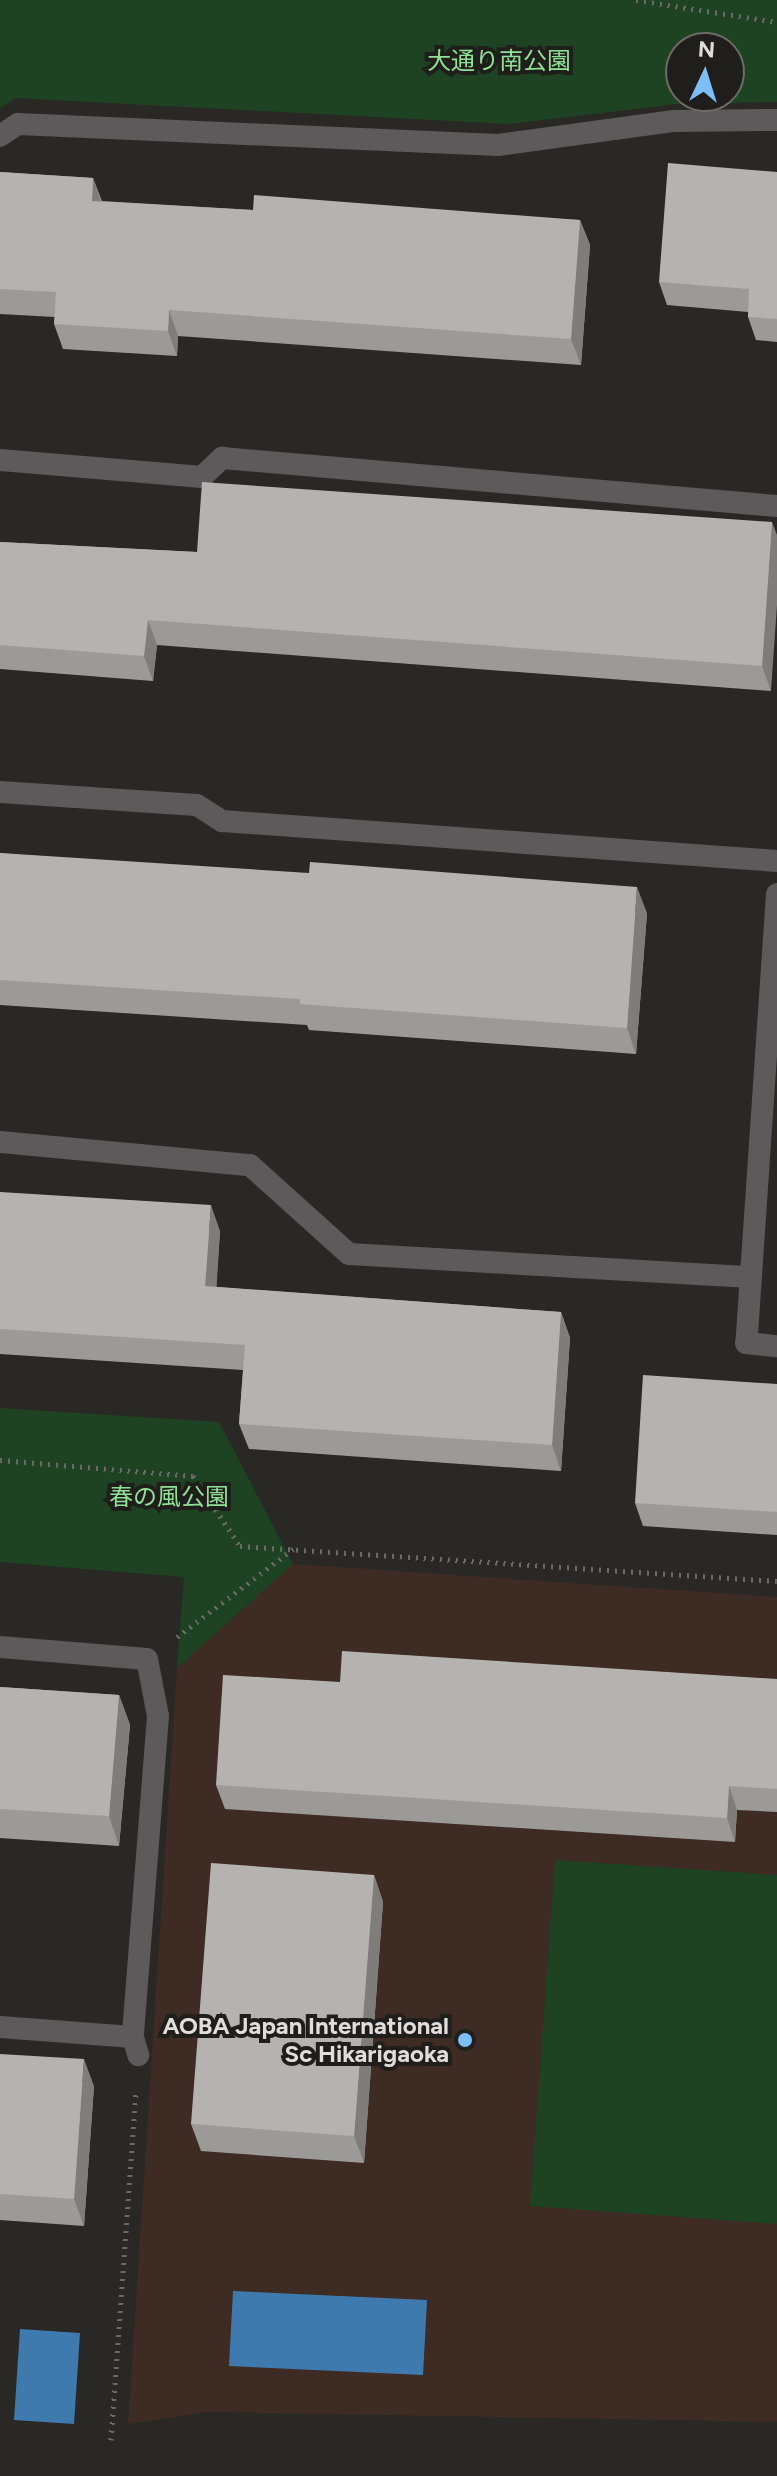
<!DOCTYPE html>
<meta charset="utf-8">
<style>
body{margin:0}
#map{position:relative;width:777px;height:2476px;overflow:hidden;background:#2a2825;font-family:Figtree,"Noto Sans JP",sans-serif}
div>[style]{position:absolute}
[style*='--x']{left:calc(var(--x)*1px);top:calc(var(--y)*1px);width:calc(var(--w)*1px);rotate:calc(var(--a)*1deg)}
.education>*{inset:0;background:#3d2b24}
.green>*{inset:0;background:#1e4322}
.water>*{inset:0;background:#3f7aae}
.path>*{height:5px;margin-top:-2.5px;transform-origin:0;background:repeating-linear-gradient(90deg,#6c6a68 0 2px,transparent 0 8px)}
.service>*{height:22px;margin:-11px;padding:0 11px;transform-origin:11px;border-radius:11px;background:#5c5a5a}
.wall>*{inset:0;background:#9c9a96}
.shaded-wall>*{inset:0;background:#7f7d7a}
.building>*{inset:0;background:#b5b3af}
.dots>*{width:22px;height:22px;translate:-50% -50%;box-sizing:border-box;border:4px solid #201e1b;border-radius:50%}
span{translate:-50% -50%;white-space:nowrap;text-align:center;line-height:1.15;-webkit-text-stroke:8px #201e1b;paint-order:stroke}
.park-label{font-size:24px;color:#8fe196}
.poi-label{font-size:24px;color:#e0dedc;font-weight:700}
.right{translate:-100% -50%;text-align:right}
.north{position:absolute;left:665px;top:32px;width:80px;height:80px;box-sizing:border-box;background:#201e1b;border:2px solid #6d6b68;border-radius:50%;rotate:4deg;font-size:22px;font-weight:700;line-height:32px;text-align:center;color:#e0dedc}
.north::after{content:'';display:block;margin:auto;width:28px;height:36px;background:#7dbef9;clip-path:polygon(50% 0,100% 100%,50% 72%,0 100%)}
</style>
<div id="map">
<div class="education">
<i style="clip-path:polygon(293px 1564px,777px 1597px,777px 2422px,207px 2412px,128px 2424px,177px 1668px)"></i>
</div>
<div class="green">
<i style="clip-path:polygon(evenodd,0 0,777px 0,777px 102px,677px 104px,509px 124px,16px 98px,0 108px,0 0,729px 48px,729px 96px,681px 96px,681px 48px,729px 48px)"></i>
<i style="clip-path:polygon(0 1408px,219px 1422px,293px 1564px,177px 1668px,184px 1577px,0 1562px)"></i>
<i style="clip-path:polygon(555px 1860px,777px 1875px,777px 2224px,530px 2206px)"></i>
</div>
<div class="water">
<i style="clip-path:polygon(233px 2291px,427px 2300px,423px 2375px,229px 2366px)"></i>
<i style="clip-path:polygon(20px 2329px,80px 2333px,74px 2424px,14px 2420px)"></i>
</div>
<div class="path">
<i style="--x:636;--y:0;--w:143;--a:8.9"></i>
<i style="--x:0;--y:1460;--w:194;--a:4.7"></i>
<i style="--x:193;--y:1476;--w:84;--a:56.1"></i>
<i style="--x:240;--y:1546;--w:538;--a:3.73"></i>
<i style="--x:177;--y:1637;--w:146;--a:-37.2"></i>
<i style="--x:111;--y:2440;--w:349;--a:-85.9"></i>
</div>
<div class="service">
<i style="--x:0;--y:136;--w:22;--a:-34"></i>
<i style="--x:18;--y:124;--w:480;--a:2.5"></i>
<i style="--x:498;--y:145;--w:178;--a:-7.8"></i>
<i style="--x:674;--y:121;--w:103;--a:-0.6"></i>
<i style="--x:0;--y:460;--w:203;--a:4.8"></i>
<i style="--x:202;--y:477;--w:28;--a:-44"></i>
<i style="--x:222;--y:458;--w:557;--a:4.94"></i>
<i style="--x:0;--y:792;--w:197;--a:3.8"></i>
<i style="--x:197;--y:805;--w:30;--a:33"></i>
<i style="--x:222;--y:821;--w:556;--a:4.12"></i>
<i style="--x:777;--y:894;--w:450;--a:93.9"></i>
<i style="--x:746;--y:1343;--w:31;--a:6"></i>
<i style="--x:0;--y:1142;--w:251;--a:5.3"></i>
<i style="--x:250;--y:1165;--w:133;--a:42"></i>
<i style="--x:349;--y:1254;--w:402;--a:3.3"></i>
<i style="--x:0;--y:1647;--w:147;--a:4.7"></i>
<i style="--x:147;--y:1659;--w:58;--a:79.1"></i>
<i style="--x:158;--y:1716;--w:322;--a:94.5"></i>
<i style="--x:133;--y:2037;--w:19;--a:74"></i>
<i style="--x:0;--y:2027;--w:133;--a:4.3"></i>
</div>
<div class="wall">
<i style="clip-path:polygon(0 172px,93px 178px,102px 201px,253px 210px,580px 220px,590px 245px,581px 365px,178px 336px,177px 356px,63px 349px,54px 324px,55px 317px,0 314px)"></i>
<i style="clip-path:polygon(777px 172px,777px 342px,756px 340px,748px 317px,748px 312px,667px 305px,659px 282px)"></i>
<i style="clip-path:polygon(772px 522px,771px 691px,157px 645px,153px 681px,0 669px,0 542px,197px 552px)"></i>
<i style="clip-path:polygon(0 853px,647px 913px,636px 1054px,309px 1030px,307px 1025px,0 1005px)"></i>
<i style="clip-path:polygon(0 1192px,220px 1231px,216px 1287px,561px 1312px,570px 1338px,561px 1471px,249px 1449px,239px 1424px,243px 1370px,0 1354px)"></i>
<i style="clip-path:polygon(777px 1384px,777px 1535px,643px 1526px,635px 1503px)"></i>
<i style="clip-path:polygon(777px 1679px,777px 1812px,737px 1810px,735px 1842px,225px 1809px,216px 1785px,340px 1682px)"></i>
<i style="clip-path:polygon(0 1687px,119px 1695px,130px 1725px,119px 1846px,0 1838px)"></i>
<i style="clip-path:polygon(374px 1875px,383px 1902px,364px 2163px,201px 2151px,191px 2124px)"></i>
<i style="clip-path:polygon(0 2054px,94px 2086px,84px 2226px,0 2220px)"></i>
</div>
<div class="shaded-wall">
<i style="clip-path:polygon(93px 178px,102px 203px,92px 201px)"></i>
<i style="clip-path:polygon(580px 220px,590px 245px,581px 365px,571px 339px)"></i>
<i style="clip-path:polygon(169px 310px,178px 336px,177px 356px,168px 331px)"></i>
<i style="clip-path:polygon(772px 522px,777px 535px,777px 605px,771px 691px,762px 666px)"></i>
<i style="clip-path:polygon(148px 620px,157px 645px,153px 681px,144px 656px)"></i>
<i style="clip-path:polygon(637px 887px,647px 913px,636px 1054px,627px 1028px)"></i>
<i style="clip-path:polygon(211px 1205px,220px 1231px,215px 1312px,205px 1286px)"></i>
<i style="clip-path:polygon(561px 1312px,570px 1338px,561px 1471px,552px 1445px)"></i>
<i style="clip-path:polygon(119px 1695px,130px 1725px,119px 1846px,109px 1816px)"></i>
<i style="clip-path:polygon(729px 1786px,737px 1810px,735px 1842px,727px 1818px)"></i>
<i style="clip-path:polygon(374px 1875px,383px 1902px,364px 2163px,354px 2136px)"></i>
<i style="clip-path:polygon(84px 2059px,94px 2086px,84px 2226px,74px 2199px)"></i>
</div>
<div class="building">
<i style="clip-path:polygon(668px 163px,777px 172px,777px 319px,748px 317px,749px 289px,659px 282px)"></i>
<i style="clip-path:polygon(0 172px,93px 178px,92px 201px,253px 210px,254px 195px,580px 220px,571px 339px,169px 310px,168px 331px,54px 324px,56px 292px,0 289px)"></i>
<i style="clip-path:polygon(202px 482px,772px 522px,762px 666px,148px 620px,144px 656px,0 645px,0 542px,197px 552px)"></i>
<i style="clip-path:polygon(0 853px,309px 873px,310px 862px,637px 887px,627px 1028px,300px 1004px,300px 999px,0 980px)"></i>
<i style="clip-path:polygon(0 1192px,211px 1205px,205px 1286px,561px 1312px,552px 1445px,239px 1424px,245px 1345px,0 1329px)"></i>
<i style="clip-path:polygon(643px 1375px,777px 1384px,777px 1512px,635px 1503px)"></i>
<i style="clip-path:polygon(342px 1651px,777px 1679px,777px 1789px,729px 1786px,727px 1818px,216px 1785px,223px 1675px,340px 1682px)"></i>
<i style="clip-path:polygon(0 1687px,119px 1695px,109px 1816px,0 1809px)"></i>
<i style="clip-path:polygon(211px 1863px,374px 1875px,354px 2136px,191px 2124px)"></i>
<i style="clip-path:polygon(0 2054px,84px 2059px,74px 2199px,0 2194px)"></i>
</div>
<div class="dots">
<i style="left:465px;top:2040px;background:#7dbef9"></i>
</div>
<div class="park-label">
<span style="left:499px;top:61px">大通り南公園</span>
<span style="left:169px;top:1497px">春の風公園</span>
</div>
<div class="poi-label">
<span class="right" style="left:449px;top:2040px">AOBA Japan International<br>Sc Hikarigaoka</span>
</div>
<div class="north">N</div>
</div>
